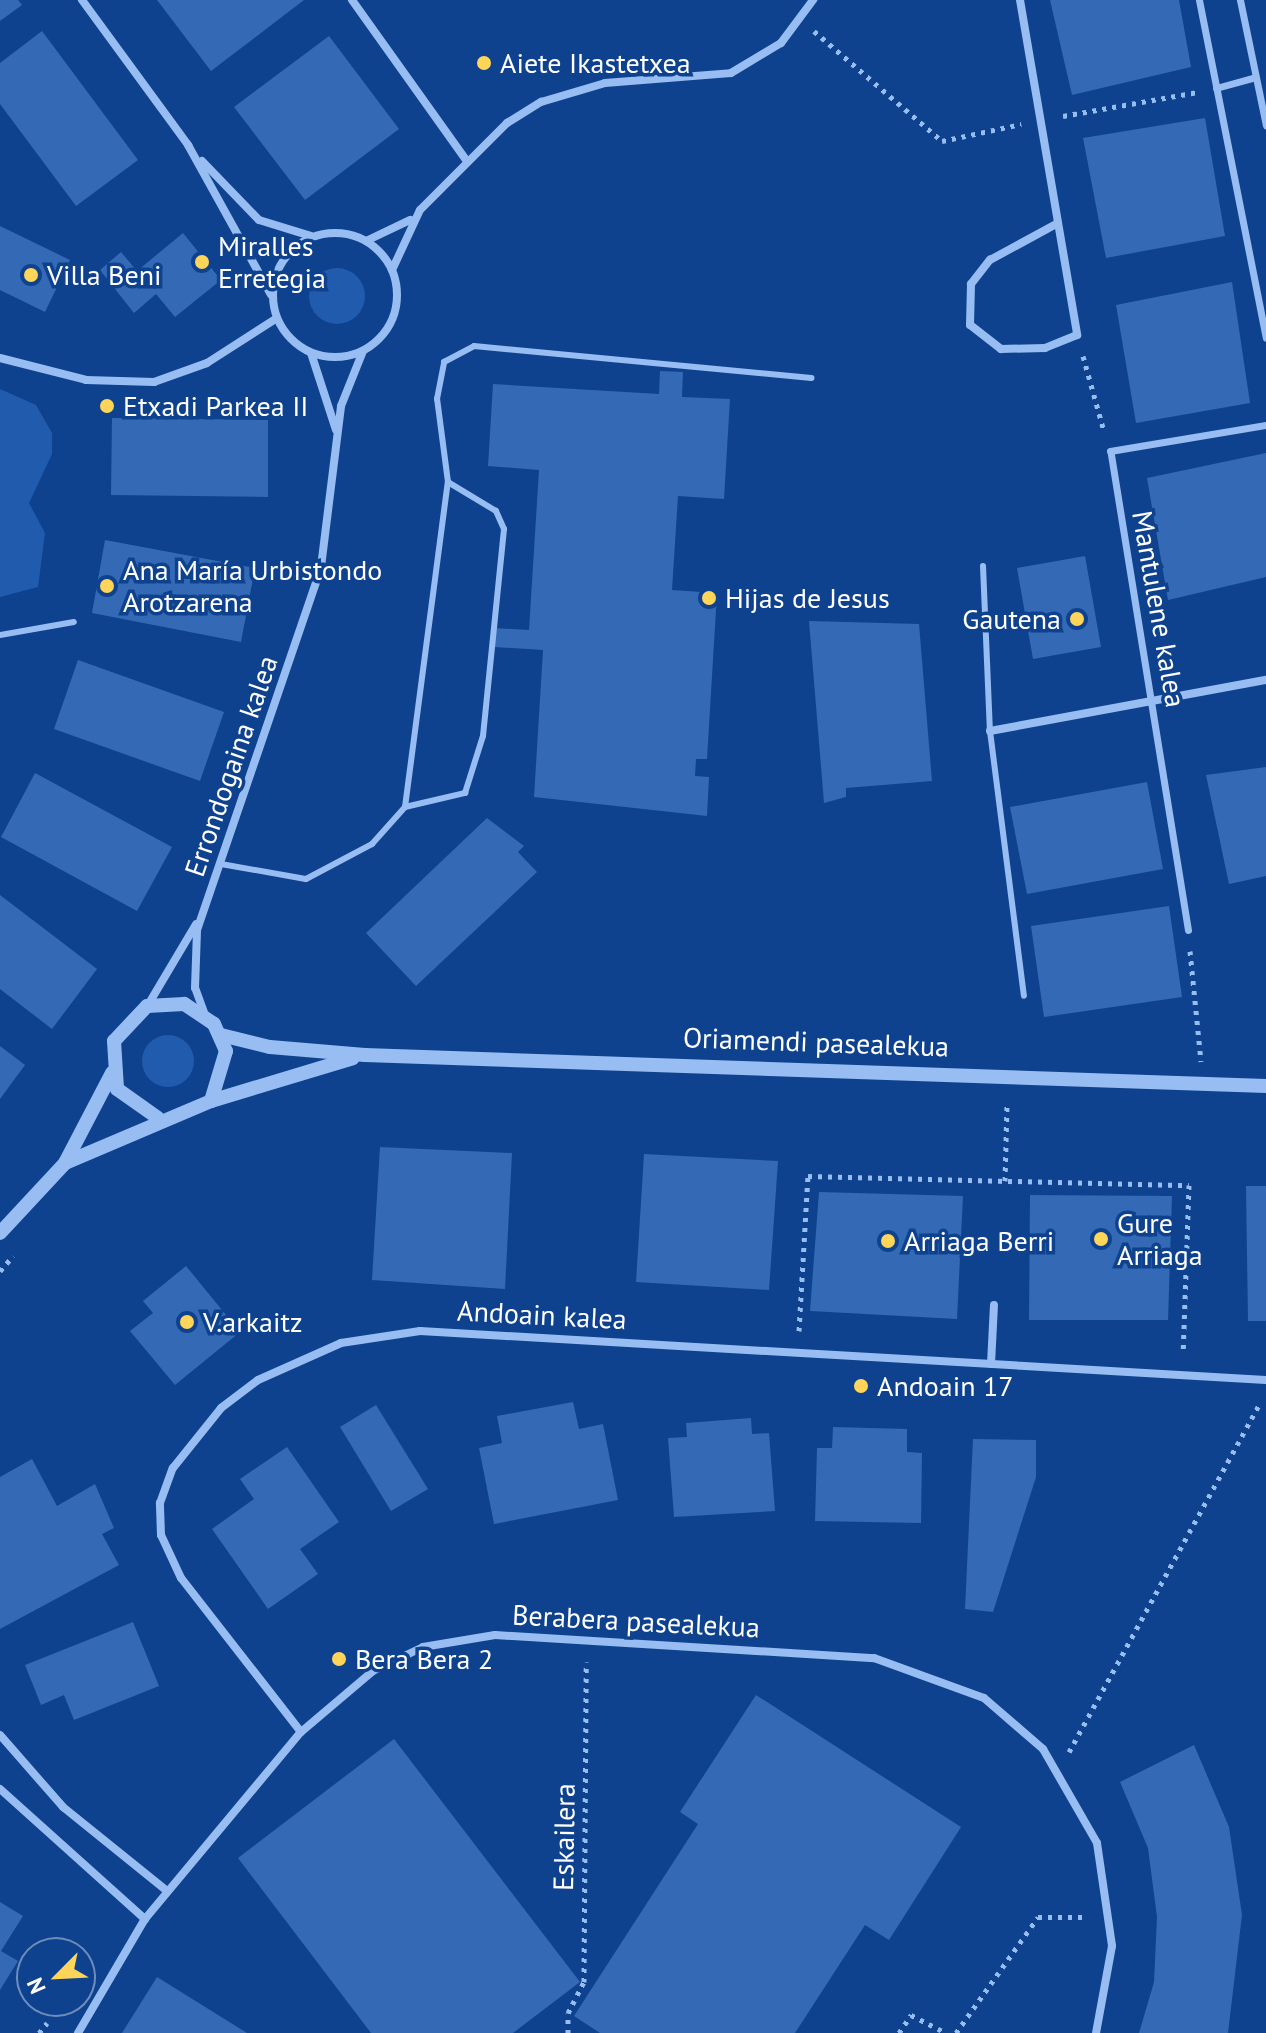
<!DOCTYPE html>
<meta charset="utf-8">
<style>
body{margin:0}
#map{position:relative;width:1266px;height:2033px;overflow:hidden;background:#0f428e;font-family:"PT Sans",sans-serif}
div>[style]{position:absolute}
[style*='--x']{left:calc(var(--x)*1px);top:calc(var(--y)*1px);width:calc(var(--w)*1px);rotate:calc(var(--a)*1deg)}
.green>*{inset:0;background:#215bad}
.round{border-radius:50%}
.building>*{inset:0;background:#3369b5}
.path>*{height:5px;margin-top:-2.5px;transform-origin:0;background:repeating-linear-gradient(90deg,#97bdf3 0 4px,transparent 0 10px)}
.service>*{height:6px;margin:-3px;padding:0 3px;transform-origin:3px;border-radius:3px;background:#97bdf3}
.pedestrian>*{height:7px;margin:-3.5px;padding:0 3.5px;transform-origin:3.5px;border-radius:3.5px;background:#97bdf3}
.minor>*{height:8px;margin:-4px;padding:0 4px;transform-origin:4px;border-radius:4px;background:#97bdf3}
.minor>.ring{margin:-4px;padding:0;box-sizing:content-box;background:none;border:8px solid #97bdf3;border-radius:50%}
.tertiary>*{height:14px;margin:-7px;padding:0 7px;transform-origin:7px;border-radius:7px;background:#97bdf3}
.dots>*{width:22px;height:22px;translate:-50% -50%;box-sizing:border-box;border:4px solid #0f428e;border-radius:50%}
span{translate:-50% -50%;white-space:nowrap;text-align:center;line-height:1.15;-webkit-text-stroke:7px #0f428e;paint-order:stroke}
.poi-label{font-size:28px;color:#fff}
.left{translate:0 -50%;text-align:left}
.right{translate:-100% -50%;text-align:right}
.street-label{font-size:28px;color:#fff}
.north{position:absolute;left:16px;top:1937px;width:80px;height:80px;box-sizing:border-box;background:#0f428e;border:2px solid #6f8ebb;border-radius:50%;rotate:246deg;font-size:22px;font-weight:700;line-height:32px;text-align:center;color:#fff}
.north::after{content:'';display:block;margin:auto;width:28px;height:36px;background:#ffd559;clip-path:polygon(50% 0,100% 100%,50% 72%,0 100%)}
</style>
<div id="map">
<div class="green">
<i class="round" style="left:309px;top:268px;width:56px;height:56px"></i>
<i style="clip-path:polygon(0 389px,36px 405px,52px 433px,52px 454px,29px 503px,45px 533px,38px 587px,0 597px)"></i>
<i class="round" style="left:142px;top:1035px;width:52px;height:52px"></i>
</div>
<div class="building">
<i style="clip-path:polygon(0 0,18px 0,22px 5px,0 21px)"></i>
<i style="clip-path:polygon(157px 0,304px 0,211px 71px)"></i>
<i style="clip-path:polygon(1050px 0,1179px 0,1191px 67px,1072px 95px)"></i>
<i style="clip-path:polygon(42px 31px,138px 160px,76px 206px,0 104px,0 63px)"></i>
<i style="clip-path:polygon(329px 36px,399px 129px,305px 200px,234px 107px)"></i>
<i style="clip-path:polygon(1205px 118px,1225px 236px,1106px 258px,1083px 138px)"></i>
<i style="clip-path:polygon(0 226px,70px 260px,45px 312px,0 290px)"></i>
<i style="clip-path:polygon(183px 233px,221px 280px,175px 317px,156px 294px,134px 313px,100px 270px,121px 252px,137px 271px)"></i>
<i style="clip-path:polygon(1232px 282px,1250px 403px,1136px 423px,1116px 305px)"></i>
<i style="clip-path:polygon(660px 371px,683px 372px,682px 397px,730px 399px,724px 499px,678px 496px,672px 590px,717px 593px,707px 759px,696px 759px,695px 776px,709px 777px,707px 816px,534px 797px,543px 650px,494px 647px,494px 628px,529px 630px,539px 470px,488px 466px,493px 384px,659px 394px)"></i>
<i style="clip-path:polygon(112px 418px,268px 420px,268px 497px,111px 495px)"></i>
<i style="clip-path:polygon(1266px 453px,1266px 577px,1168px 600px,1147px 478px)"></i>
<i style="clip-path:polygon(105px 540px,255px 568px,241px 642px,92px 613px)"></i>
<i style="clip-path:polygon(1085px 556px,1101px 647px,1033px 659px,1017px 568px)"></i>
<i style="clip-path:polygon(809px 621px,919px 624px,932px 781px,846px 788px,846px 797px,824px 803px)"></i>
<i style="clip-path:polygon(78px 660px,224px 712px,200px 781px,54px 729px)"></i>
<i style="clip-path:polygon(1266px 767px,1266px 876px,1229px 884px,1206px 775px)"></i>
<i style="clip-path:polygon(35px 773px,172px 847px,137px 911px,1px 837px)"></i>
<i style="clip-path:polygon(1147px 782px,1163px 869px,1027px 894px,1010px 807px)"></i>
<i style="clip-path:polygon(487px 818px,524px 846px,518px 852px,537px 872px,416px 986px,366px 933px)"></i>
<i style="clip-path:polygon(0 895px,97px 969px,52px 1029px,0 989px)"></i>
<i style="clip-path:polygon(1169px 906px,1182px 997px,1044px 1017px,1031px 926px)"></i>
<i style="clip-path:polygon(0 1046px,25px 1065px,0 1099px)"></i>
<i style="clip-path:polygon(380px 1147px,512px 1153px,505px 1289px,372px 1280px)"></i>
<i style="clip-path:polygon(644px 1154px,778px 1161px,769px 1290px,636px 1282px)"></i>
<i style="clip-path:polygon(1246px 1186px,1266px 1186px,1266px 1321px,1248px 1321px)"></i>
<i style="clip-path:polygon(819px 1192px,963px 1196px,957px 1319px,810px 1311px)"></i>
<i style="clip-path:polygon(1030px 1195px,1172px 1196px,1168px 1320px,1029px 1320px)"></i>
<i style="clip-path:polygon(186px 1266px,240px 1332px,175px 1385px,130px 1331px,153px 1313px,143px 1301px)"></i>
<i style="clip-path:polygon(573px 1402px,579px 1429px,603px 1424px,618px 1500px,494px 1524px,479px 1448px,502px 1443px,497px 1416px)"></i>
<i style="clip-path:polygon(376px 1405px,428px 1489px,391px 1511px,340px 1427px)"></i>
<i style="clip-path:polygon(751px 1418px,752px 1434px,769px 1433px,775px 1511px,674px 1517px,668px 1438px,687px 1437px,686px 1423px)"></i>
<i style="clip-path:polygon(833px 1427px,907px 1429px,907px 1452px,922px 1453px,921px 1523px,815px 1521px,817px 1448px,832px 1448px)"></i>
<i style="clip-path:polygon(973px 1439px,1036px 1440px,1036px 1477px,993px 1612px,965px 1609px)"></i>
<i style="clip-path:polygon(287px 1447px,339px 1522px,300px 1549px,318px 1574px,268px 1609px,212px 1529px,254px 1499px,240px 1479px)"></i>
<i style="clip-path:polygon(32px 1459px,57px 1506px,95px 1484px,114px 1528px,102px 1534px,119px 1565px,0 1629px,0 1477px)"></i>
<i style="clip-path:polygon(133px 1622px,159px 1686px,74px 1720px,64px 1695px,41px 1705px,25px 1665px)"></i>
<i style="clip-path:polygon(756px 1695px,961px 1827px,889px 1940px,865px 1925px,795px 2033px,600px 2033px,574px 2016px,698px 1824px,680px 1812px)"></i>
<i style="clip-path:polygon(394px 1739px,580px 1982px,513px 2033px,371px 2033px,238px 1858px)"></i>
<i style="clip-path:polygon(1194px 1745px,1229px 1827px,1242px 1915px,1228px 2033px,1139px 2033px,1154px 1982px,1157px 1917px,1148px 1848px,1120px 1782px)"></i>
<i style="clip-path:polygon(0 1902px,23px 1916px,1px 1951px,18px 1961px,0 1990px)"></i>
<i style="clip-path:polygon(157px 1977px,247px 2033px,122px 2033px)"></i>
</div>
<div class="path">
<i style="--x:814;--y:31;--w:169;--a:40.7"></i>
<i style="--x:942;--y:141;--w:81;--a:-12.1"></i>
<i style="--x:1063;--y:116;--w:137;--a:-10.1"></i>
<i style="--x:1083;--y:356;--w:78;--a:74.4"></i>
<i style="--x:1190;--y:951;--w:111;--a:84.3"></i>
<i style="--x:1005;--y:1181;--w:79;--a:-88.5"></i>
<i style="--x:0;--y:1271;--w:20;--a:-49"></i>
<i style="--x:799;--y:1331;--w:155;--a:-86.7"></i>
<i style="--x:808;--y:1176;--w:381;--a:1.4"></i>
<i style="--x:1189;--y:1185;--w:169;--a:92"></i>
<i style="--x:1069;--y:1752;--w:398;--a:-61.3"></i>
<i style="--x:39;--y:2033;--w:13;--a:-51"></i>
<i style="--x:568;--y:2033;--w:20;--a:-90"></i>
<i style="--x:568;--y:2013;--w:35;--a:-63"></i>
<i style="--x:584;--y:1982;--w:320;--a:-89.6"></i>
<i style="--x:899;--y:2033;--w:22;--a:-56"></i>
<i style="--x:911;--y:2015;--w:39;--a:27"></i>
<i style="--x:956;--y:2033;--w:142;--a:-54.7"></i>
<i style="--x:1038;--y:1917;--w:49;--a:0"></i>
</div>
<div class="service">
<i style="--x:983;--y:566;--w:165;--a:87.6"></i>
<i style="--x:990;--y:731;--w:267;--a:82.7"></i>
<i style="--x:0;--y:635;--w:75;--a:-10"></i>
<i style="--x:405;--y:807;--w:62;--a:-13.1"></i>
<i style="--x:465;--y:793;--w:60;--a:-72.5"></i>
<i style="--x:483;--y:736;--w:208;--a:-84.2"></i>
<i style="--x:504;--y:529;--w:20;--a:-114"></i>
<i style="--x:496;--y:511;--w:56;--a:-148.9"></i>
<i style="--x:221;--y:864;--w:86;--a:10"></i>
<i style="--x:306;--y:879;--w:75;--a:-27.9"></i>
<i style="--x:372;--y:844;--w:50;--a:-48.3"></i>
<i style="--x:405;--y:807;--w:328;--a:-82.5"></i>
<i style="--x:448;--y:482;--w:84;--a:-97.5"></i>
<i style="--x:437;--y:399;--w:38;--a:-79"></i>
<i style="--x:444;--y:362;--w:34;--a:-28"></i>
<i style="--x:474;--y:346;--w:339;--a:5.4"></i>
</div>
<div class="pedestrian">
<i style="--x:1199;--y:0;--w:344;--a:78.8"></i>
<i style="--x:1240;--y:0;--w:128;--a:78.3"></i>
<i style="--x:1216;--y:88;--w:41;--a:-15.4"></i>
<i style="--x:1188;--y:930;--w:485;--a:-99.2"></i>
<i style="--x:1110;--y:451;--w:158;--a:-9.5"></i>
</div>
<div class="minor">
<i style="--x:82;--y:0;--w:180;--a:53.8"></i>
<i style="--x:188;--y:145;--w:171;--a:61"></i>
<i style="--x:352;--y:0;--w:196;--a:54.5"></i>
<i style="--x:1020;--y:0;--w:340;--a:80.3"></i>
<i style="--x:1077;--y:335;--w:35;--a:158"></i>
<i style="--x:1045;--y:348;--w:44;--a:178.7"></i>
<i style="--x:1001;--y:349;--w:39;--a:-142"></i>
<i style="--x:970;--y:325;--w:41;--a:-88.6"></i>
<i style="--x:971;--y:284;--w:31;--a:-52"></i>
<i style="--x:990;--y:260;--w:77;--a:-28.6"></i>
<i style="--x:202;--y:161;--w:82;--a:46"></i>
<i style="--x:259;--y:220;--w:54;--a:17.1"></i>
<i class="ring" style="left:273px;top:233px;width:116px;height:116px"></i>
<i style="--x:366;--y:241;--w:49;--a:-25.5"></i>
<i style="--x:392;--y:270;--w:66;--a:-65"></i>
<i style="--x:420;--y:210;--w:123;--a:-45"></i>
<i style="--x:507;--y:123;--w:40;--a:-32"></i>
<i style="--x:541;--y:102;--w:67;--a:-16.5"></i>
<i style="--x:605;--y:83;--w:126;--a:-4.5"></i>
<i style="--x:731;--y:73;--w:58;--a:-31"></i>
<i style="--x:781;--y:43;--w:54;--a:-53.3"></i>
<i style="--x:311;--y:353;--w:81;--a:72"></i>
<i style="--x:0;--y:358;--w:89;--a:14.3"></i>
<i style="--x:86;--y:380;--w:68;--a:1.7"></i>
<i style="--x:154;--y:382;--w:56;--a:-19.7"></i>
<i style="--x:207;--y:363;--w:83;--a:-32.7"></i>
<i style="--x:990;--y:731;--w:281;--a:-10.5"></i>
<i style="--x:148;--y:1005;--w:94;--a:-59.3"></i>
<i style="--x:205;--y:1015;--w:29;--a:-110"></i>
<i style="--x:195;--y:988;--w:58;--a:-88"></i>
<i style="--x:197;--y:930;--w:384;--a:-71.1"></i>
<i style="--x:321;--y:567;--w:162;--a:-82.9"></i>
<i style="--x:341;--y:406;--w:59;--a:-68.2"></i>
<i style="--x:991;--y:1364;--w:59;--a:-87.1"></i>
<i style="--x:301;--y:1732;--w:195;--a:-127.9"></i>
<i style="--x:181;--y:1578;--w:47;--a:-114.9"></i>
<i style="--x:161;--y:1535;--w:32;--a:-92"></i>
<i style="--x:160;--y:1503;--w:37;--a:-70"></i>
<i style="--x:173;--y:1468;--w:77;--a:-51.3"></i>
<i style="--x:221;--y:1408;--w:46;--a:-37.1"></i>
<i style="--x:258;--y:1380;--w:91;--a:-24"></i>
<i style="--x:341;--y:1343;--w:80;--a:-8.6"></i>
<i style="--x:420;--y:1331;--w:847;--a:3.31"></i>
<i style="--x:0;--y:1735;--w:96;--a:48.8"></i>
<i style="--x:63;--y:1807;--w:132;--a:38.9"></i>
<i style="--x:0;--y:1789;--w:195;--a:41.9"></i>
<i style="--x:78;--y:2033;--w:132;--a:-59.6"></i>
<i style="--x:145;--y:1919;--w:244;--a:-50.2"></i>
<i style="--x:301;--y:1732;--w:94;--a:-40.3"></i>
<i style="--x:373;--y:1671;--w:55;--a:-25.6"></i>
<i style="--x:423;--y:1647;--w:73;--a:-9.5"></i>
<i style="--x:495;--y:1635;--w:380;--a:3.5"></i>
<i style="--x:874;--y:1658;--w:117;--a:20"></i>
<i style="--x:984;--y:1698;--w:78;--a:40.8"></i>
<i style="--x:1043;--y:1749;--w:108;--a:60.1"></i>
<i style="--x:1097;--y:1843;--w:104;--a:81.7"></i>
<i style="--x:1112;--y:1946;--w:88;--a:100.4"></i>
</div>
<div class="tertiary">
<i style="--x:221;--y:1035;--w:50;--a:13.8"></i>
<i style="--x:270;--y:1047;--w:95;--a:4.8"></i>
<i style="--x:365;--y:1055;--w:902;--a:1.97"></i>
<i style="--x:211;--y:1101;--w:148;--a:-16.8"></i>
<i style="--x:65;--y:1163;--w:159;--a:-23"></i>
<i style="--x:211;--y:1101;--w:52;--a:-73.3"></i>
<i style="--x:226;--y:1051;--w:30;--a:-114"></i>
<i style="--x:214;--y:1024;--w:36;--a:-146"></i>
<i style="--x:184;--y:1004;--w:37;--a:177"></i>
<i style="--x:147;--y:1006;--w:48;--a:133.3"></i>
<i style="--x:114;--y:1041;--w:48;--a:86.4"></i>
<i style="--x:117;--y:1089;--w:50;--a:35.3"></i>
<i style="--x:0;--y:1233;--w:96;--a:-47.1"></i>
<i style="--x:65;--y:1163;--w:102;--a:-62.4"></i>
</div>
<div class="dots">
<i style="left:484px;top:63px;background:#ffd559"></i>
<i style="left:202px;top:262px;background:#ffd559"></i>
<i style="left:31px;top:275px;background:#ffd559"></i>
<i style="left:107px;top:406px;background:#ffd559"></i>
<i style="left:107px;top:586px;background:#ffd559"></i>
<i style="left:709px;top:598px;background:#ffd559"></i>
<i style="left:1077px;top:619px;background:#ffd559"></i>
<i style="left:1101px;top:1239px;background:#ffd559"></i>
<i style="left:888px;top:1241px;background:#ffd559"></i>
<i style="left:187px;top:1322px;background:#ffd559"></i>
<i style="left:861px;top:1386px;background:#ffd559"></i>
<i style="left:339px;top:1659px;background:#ffd559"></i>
</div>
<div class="poi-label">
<span class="left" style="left:500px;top:63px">Aiete Ikastetxea</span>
<span class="left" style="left:218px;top:262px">Miralles<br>Erretegia</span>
<span class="left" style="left:47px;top:275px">Villa Beni</span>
<span class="left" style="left:123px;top:406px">Etxadi Parkea II</span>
<span class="left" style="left:123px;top:586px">Ana María Urbistondo<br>Arotzarena</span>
<span class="left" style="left:725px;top:598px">Hijas de Jesus</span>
<span class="right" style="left:1061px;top:619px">Gautena</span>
<span class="left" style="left:1117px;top:1239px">Gure<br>Arriaga</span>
<span class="left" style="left:904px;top:1241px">Arriaga Berri</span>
<span class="left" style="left:203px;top:1322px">V.arkaitz</span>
<span class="left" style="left:877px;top:1386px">Andoain 17</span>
<span class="left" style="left:355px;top:1659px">Bera Bera 2</span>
</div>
<div class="street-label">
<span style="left:1159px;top:609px;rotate:80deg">Mantulene kalea</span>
<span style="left:231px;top:766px;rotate:-71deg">Errondogaina kalea</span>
<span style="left:816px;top:1042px;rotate:2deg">Oriamendi pasealekua</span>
<span style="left:542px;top:1315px;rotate:3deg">Andoain kalea</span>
<span style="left:636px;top:1621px;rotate:3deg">Berabera pasealekua</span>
<span style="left:564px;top:1837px;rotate:-89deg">Eskailera</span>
</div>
<div class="north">N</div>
</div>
